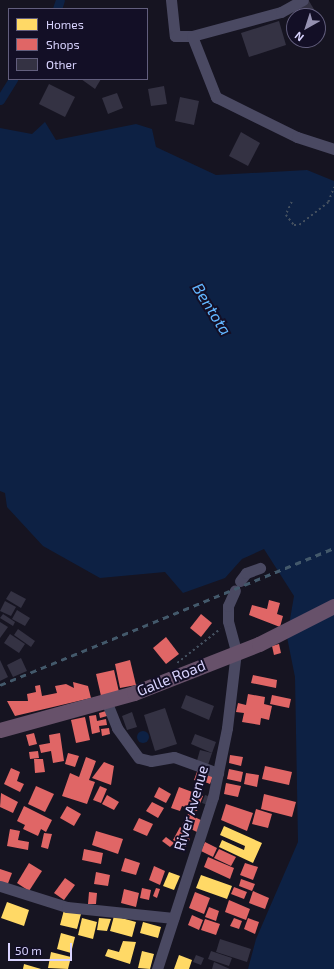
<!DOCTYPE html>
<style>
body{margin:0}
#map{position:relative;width:334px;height:969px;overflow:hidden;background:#161421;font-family:"Exo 2",sans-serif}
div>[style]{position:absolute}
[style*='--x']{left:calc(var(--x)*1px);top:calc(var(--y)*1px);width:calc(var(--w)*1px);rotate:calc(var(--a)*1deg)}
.water>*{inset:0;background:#0d2144}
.round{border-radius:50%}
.homes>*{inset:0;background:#ffd966}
.shops>*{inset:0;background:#e06666}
.canal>*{height:9px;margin:-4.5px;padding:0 4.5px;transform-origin:4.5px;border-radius:4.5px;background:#0d2144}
.building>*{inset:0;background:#343243}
.path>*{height:1.5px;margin-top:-0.75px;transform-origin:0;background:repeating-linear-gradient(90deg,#44505f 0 2px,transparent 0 5px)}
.minor>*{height:11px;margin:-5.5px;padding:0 5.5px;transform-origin:5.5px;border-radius:5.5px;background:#4a4962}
.highway>*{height:15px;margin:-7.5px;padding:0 7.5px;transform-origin:7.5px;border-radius:7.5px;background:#67516a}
.rail>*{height:2.5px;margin-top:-1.25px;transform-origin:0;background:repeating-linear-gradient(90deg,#43596b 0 6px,transparent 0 11px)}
span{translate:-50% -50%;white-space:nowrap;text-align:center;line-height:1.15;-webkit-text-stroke:4px #130f26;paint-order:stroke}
.street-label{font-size:15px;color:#d9d4ff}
.water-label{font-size:16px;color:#62b6ff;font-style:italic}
.legend{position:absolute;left:8px;top:8px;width:140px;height:72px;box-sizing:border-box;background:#130f26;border:1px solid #625e7d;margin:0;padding:5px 7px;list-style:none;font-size:12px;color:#d9d4ff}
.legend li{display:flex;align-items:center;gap:8px;height:20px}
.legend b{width:20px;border:1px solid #625e7d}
.north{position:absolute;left:286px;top:8px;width:40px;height:40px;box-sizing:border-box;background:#130f26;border:1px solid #625e7d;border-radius:50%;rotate:219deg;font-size:11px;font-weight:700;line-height:16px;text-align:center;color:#d9d4ff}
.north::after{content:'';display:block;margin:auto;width:14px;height:18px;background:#9591b1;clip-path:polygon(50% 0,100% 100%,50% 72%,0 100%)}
.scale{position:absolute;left:8px;top:943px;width:64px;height:18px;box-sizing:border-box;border:2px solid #d9d4ff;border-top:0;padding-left:5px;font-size:12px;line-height:14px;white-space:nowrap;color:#d9d4ff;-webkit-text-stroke:3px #130f26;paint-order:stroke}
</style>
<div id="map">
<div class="water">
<i style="clip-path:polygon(45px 122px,56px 140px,136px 124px,152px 129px,156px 147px,216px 175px,307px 170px,334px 181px,334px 969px,248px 969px,256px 939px,298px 842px,295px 677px,287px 637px,294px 596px,264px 549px,242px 559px,225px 578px,183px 593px,165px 572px,100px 578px,43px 546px,7px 507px,5px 493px,0 491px,0 128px,32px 134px)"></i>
<i class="round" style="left:137px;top:731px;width:12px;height:12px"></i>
</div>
<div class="homes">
<i style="clip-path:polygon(224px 826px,262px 843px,253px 863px,219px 847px,222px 840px,244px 850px,245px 846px,220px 835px)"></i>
<i style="clip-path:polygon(169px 872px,180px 876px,174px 890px,163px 886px)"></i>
<i style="clip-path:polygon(201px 875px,232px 886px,227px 899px,196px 888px)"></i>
<i style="clip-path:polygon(7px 902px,29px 910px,24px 926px,1px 918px)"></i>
<i style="clip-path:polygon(64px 910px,81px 914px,77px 929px,60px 925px)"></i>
<i style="clip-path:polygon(114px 916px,136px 922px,132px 937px,110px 931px)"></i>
<i style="clip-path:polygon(82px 918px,97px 922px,93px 939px,78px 935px)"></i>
<i style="clip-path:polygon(99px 918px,111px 919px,107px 931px,97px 930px)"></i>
<i style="clip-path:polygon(143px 922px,161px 927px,158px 938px,140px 933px)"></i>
<i style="clip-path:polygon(61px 933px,75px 937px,71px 953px,57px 949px)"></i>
<i style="clip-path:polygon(123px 941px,136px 942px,130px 964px,105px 956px,108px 949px,119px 952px)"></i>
<i style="clip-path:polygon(142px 951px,154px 954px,150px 969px,138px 968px)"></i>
<i style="clip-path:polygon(51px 952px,71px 957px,68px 969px,48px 968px)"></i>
<i style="clip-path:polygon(179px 955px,192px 960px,189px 969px,174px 969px)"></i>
<i style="clip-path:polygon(24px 964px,41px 969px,23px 969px)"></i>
</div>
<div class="shops">
<i style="clip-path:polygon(269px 600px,280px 603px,277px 614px,283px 616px,280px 627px,249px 615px,252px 605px,267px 609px)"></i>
<i style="clip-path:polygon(201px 614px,212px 623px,201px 637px,190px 628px)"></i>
<i style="clip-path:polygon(166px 637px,179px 654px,166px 664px,153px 648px)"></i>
<i style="clip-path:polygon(279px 644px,281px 653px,274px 655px,272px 646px)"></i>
<i style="clip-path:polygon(130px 660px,136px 685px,120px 688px,115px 664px)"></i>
<i style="clip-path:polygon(114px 670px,119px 692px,101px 696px,96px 674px)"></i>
<i style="clip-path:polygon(253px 675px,277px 680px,276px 688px,251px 683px)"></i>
<i style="clip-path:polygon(73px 682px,88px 686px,91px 698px,15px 716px,7px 701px,28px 701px,27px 694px,36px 692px,35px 686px,40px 685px,42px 696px,57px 693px,55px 686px,66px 684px,74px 688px)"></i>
<i style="clip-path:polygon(248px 694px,265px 697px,264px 704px,272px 706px,269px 720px,261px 718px,260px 725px,242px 722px,244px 713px,236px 712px,238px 703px,246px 705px)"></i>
<i style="clip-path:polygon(272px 695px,291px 699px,289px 708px,270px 704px)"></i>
<i style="clip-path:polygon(106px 711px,107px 716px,100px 718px,99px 713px)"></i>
<i style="clip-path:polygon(96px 715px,97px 721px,106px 719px,107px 725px,99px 726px,100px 732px,92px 734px,89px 716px)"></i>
<i style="clip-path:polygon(85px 717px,90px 740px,76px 743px,71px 720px)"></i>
<i style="clip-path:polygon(109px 728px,110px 734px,102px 736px,101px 729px)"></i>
<i style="clip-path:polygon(34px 733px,37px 744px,29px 746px,26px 735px)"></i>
<i style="clip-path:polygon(60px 733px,64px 761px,53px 763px,51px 751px,41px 753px,39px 745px,50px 743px,49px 735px)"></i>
<i style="clip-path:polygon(38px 751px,39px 758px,30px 759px,29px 752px)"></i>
<i style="clip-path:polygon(68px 753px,79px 756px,75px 767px,65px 764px)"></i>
<i style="clip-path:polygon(230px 755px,243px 757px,241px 766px,229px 763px)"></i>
<i style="clip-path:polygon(86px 757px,96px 761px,89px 780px,95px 782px,87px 804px,62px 796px,70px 773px,79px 777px)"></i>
<i style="clip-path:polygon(34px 759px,43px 759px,45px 772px,35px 773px)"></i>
<i style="clip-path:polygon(104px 762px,114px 766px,111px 785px,92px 778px)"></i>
<i style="clip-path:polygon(265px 766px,292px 772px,289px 785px,262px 779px)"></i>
<i style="clip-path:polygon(11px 768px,20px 772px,17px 781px,24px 784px,20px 792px,4px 784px)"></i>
<i style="clip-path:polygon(198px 769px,207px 772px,203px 783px,194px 780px)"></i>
<i style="clip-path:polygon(229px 769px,243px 772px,241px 782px,227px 779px)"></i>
<i style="clip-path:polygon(246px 773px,259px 775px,257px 787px,244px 784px)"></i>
<i style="clip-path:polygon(208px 774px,213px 776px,210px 784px,205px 782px)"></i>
<i style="clip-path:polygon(226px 783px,241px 786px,238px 797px,224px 794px)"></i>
<i style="clip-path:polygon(36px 786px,54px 794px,45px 812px,28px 804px)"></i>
<i style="clip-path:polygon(100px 786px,107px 789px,101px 803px,93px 800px)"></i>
<i style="clip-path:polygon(159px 787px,171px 794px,166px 803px,154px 797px)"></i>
<i style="clip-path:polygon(179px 787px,203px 796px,197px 811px,182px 806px,180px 811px,171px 808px)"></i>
<i style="clip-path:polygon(1px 793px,18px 802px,13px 813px,0 807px)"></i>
<i style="clip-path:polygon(264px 794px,296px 802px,292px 817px,261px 809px)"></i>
<i style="clip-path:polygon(107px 795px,119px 802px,114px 810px,102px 804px)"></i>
<i style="clip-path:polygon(152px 802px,164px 808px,158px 818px,146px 811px)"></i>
<i style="clip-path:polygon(226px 804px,253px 813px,247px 831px,221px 820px)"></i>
<i style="clip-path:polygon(24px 806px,52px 820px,46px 832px,41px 829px,38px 836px,23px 829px,25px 825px,17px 821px)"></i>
<i style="clip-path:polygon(67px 806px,81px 814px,74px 826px,60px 818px)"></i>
<i style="clip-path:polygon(256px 809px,272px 814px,268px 828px,252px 824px)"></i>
<i style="clip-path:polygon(188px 814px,203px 821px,197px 832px,182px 825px)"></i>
<i style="clip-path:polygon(139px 818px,153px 824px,147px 836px,133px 830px)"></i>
<i style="clip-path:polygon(180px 827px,185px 830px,183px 834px,190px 839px,186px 847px,173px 840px)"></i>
<i style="clip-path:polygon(10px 829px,20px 831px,18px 840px,29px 842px,28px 850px,7px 846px)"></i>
<i style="clip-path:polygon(96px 831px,123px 839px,118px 854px,92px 845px)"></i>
<i style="clip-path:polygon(44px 833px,52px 834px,48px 849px,41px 847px)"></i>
<i style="clip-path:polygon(166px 837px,174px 843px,170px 847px,162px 841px)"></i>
<i style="clip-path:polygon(205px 842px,217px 848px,213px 857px,201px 851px)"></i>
<i style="clip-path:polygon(84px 849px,103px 853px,101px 864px,82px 860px)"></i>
<i style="clip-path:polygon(219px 849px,236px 857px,231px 866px,214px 858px)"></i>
<i style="clip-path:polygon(208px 857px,234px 868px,230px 879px,204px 867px)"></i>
<i style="clip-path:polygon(125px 858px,140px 863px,136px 875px,121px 871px)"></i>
<i style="clip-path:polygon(29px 863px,42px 871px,29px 891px,17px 883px)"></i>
<i style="clip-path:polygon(245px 863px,258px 867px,253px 880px,240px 875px)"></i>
<i style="clip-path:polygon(154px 866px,165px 871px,160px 885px,149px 880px)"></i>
<i style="clip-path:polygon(0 869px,12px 873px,7px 886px,0 883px)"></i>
<i style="clip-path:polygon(96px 872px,110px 875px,108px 886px,94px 884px)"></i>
<i style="clip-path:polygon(65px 878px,75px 885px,64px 900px,54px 893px)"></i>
<i style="clip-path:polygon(241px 879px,255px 884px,252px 891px,239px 886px)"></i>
<i style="clip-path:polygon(234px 887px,247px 892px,244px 899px,231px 894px)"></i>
<i style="clip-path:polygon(142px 888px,151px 890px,149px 900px,140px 898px)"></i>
<i style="clip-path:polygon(156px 888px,160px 889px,157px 898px,153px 896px)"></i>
<i style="clip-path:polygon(124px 889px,139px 893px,136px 907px,121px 903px)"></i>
<i style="clip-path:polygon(253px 891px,269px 898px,265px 909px,249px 903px)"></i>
<i style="clip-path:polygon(89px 892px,97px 893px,96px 904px,88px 904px)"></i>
<i style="clip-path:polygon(195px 892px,210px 898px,204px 914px,189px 908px)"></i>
<i style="clip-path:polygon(229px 900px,250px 909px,246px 920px,225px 912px)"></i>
<i style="clip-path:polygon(209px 907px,219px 911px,216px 921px,205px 917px)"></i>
<i style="clip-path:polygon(192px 915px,203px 920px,199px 930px,188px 925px)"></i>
<i style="clip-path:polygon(234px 918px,242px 921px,239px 929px,230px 926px)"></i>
<i style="clip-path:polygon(248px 918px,259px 922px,255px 934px,244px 929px)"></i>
<i style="clip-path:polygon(205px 919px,220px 924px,216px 935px,201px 930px)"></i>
</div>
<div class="canal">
<i style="--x:57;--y:9;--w:9;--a:-72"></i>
<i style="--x:0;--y:100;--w:25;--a:-58"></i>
</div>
<div class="building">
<i style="clip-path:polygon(309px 1px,318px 16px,302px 16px,298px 7px)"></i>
<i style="clip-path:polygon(279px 21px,286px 45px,249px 57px,241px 33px)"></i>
<i style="clip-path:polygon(81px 79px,101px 79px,95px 89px)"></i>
<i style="clip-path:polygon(49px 84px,75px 97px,65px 117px,39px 104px)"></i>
<i style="clip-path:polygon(164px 86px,167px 104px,151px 106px,148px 89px)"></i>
<i style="clip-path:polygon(117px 93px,123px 108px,108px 114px,102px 98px)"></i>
<i style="clip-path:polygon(180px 97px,199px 101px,194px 125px,175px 121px)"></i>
<i style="clip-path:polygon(241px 132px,260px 143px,248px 166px,229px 156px)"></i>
<i style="clip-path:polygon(11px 591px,26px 599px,21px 608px,6px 599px)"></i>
<i style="clip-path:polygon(5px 601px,16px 607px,11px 616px,0 611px)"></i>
<i style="clip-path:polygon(17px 610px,30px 618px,25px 626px,12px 619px)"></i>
<i style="clip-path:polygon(3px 614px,15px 622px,13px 626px,0 618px)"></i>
<i style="clip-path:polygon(0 622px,8px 627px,0 638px)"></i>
<i style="clip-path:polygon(18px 629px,35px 641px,31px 647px,14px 635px)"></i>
<i style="clip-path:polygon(10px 634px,25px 644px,19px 653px,4px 643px)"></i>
<i style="clip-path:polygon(21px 658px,27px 671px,13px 677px,7px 665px)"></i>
<i style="clip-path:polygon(0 660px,8px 677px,0 681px)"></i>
<i style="clip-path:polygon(186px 695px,214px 706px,209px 720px,181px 708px)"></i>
<i style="clip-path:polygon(165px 708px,177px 744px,155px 751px,144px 715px)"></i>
<i style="clip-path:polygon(132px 712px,137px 727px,127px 730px,122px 716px)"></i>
<i style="clip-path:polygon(195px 734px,216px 742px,212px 753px,191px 744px)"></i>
<i style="clip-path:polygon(200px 750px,212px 753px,207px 768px,196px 764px)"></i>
<i style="clip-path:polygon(205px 795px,211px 797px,208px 805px,202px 803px)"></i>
<i style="clip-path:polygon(220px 939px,251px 949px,247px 962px,216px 952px)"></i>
<i style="clip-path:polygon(211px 951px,232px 958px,229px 966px,208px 959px)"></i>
<i style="clip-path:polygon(196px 955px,204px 958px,201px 965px,193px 962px)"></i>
<i style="clip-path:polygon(214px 962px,230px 969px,212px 969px)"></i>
</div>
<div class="path">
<i style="--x:292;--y:202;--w:14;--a:115"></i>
<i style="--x:286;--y:215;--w:13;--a:51"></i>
<i style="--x:294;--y:225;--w:5;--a:0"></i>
<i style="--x:299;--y:225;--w:37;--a:-38"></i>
<i style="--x:328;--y:202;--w:16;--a:-68"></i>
<i style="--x:177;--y:663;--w:55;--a:-38.3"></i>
</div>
<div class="minor">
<i style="--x:171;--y:0;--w:36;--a:84"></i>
<i style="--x:175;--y:36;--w:17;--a:0"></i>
<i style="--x:192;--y:36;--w:92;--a:-15.1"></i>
<i style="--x:281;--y:12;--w:25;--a:-29"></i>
<i style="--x:192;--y:36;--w:66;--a:68.5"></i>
<i style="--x:216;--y:97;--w:90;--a:26.3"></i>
<i style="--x:297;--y:137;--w:39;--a:18"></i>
<i style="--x:240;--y:581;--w:10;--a:-53"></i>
<i style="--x:246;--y:573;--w:15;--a:-20"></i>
<i style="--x:107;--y:703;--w:27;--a:68"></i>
<i style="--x:117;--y:728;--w:37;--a:54"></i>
<i style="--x:139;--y:758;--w:12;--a:14"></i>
<i style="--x:151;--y:761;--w:23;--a:-10"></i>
<i style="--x:174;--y:757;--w:47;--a:20"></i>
<i style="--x:0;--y:886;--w:70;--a:17.4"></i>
<i style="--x:67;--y:907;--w:107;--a:5.9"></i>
<i style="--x:157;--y:969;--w:181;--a:-72"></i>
<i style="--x:213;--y:797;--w:70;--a:-78.5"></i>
<i style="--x:227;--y:728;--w:78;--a:-83.3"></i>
<i style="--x:236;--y:651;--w:31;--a:-105"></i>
<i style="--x:228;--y:621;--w:15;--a:-90"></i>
<i style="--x:228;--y:606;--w:17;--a:-66"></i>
</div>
<div class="highway">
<i style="--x:0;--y:730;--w:139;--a:-15.4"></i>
<i style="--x:134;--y:693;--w:134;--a:-21.4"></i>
<i style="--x:259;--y:644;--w:84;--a:-26.9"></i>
</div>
<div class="rail">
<i style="--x:0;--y:685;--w:361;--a:-22.3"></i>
</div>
<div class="street-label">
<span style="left:171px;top:678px;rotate:-22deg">Galle Road</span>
<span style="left:191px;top:808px;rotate:-74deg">River Avenue</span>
</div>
<div class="water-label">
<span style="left:212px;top:309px;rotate:58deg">Bentota</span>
</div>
<ul class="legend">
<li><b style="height:11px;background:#ffd966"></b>Homes</li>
<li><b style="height:11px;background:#e06666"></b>Shops</li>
<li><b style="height:11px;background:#343243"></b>Other</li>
</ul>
<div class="north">N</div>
<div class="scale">50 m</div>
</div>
